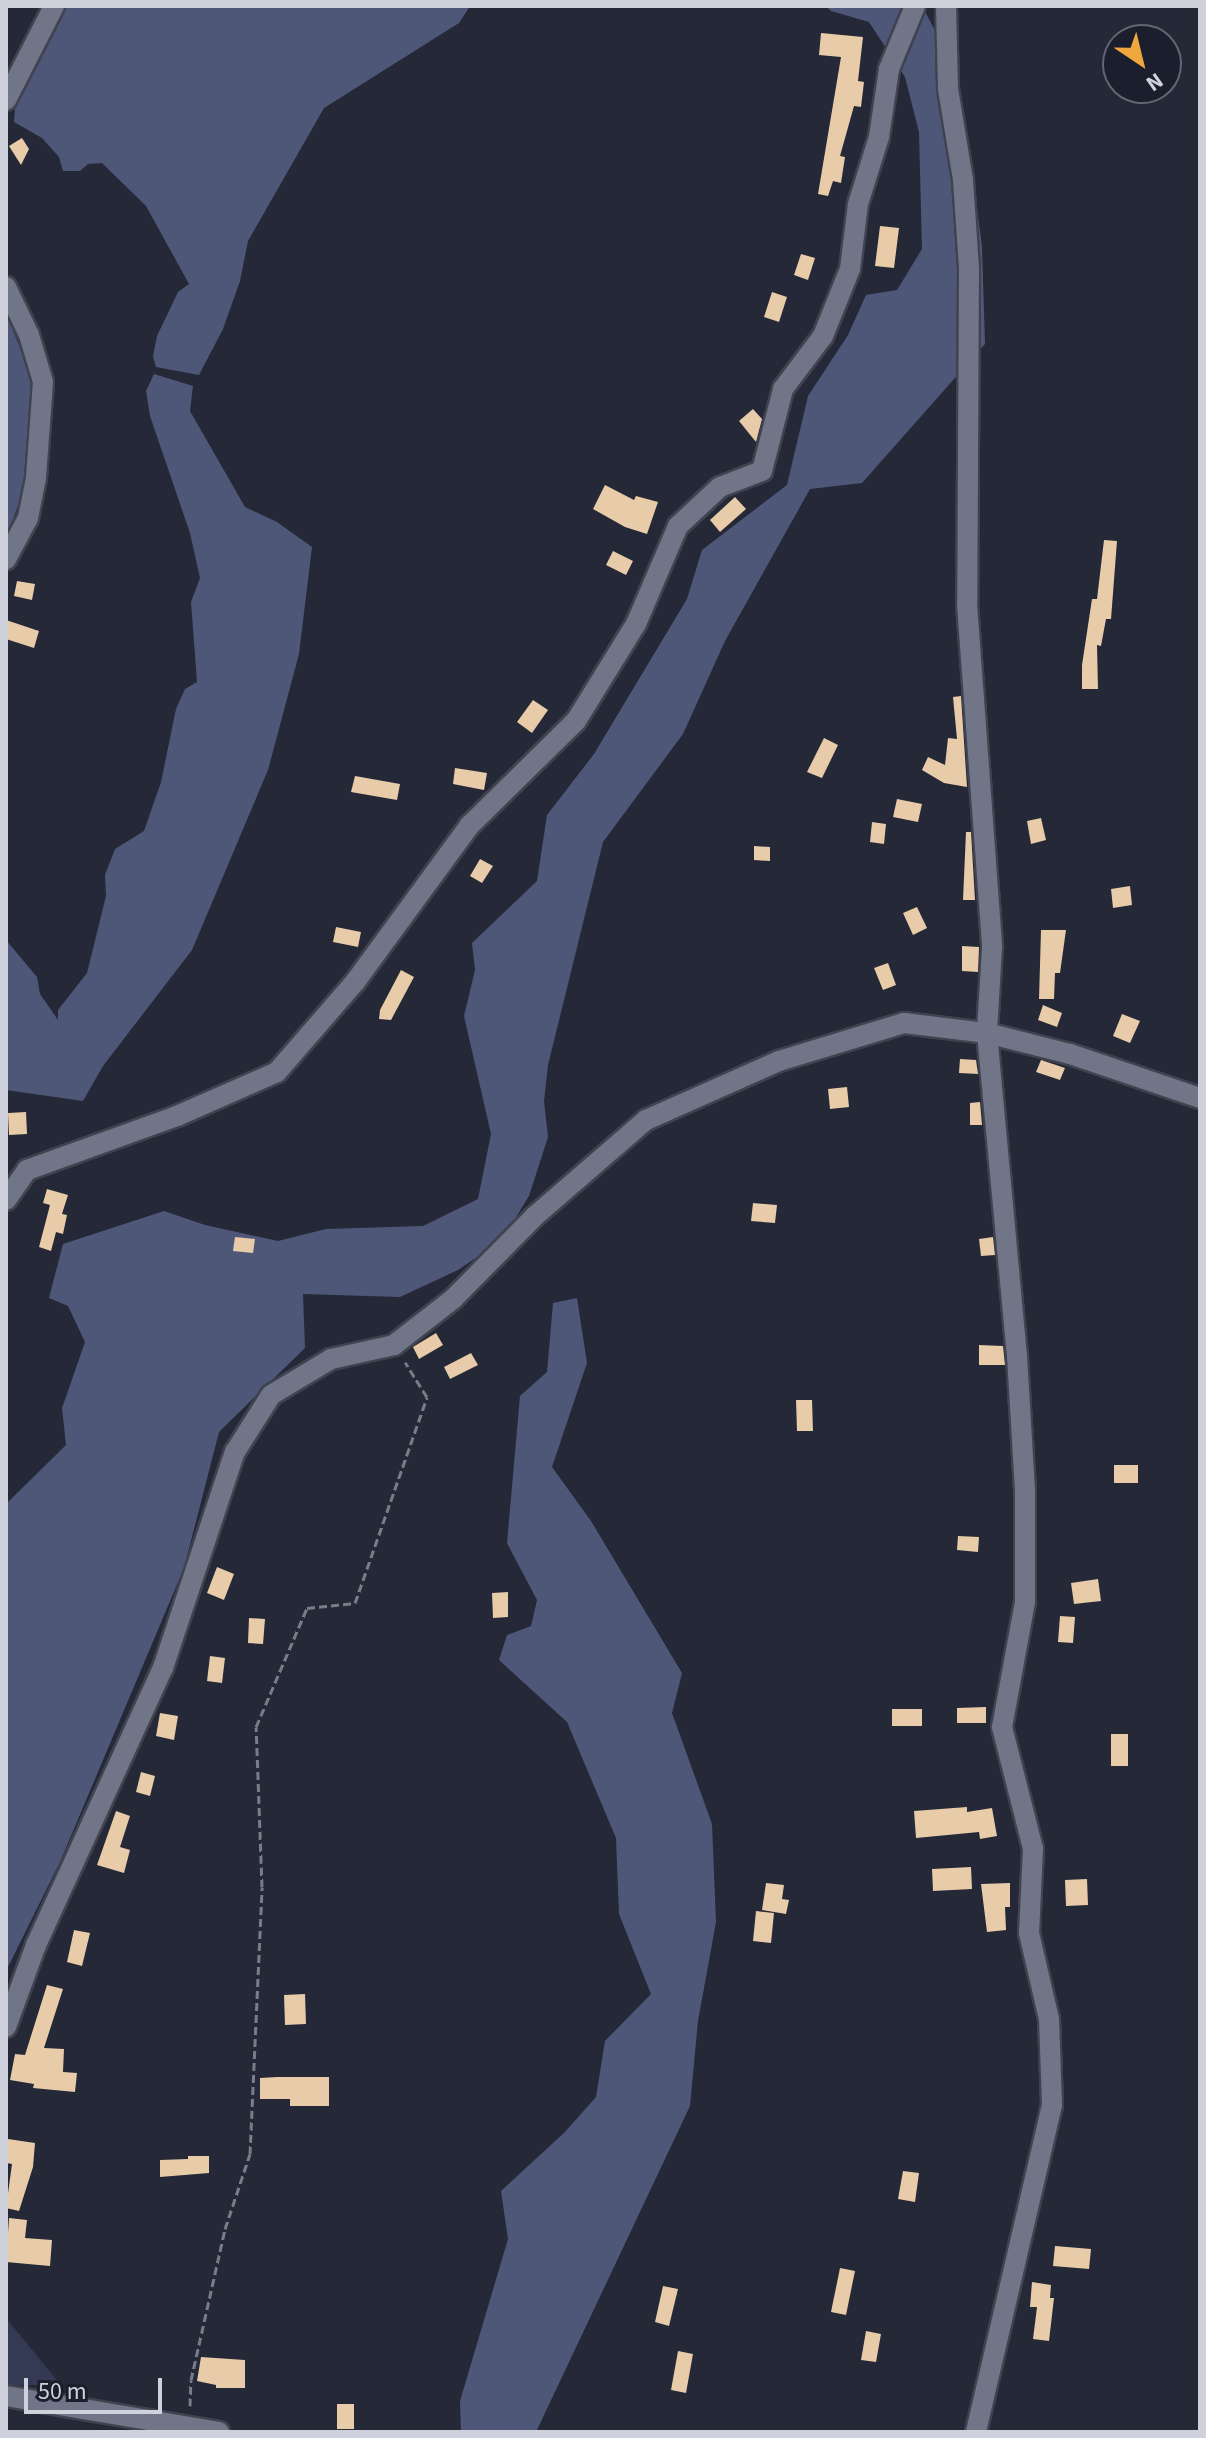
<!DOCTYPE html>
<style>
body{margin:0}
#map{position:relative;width:1206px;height:2438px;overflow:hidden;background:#242837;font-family:"Source Sans 3",sans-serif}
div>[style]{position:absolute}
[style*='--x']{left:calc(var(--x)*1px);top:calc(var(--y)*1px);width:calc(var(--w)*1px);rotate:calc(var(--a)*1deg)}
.green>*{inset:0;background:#343a54}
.forest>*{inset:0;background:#4f5779}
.building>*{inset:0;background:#e8cba8}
.path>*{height:3px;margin-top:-1.5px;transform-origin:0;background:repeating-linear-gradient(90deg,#797d89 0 8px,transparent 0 12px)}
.roads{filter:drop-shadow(2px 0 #40434f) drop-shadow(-2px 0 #40434f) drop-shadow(0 2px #40434f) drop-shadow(0 -2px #40434f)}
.minor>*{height:20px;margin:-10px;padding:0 10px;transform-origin:10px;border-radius:10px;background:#707587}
span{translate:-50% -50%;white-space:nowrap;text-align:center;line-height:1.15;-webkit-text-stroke:8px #1b1e2c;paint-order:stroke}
.frame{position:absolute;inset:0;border:8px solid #cfd2dc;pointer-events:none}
.north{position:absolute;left:1102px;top:24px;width:80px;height:80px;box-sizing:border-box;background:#1b1e2c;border:2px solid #636672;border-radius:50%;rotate:145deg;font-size:22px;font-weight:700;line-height:32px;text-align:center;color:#cfd2dc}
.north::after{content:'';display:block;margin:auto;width:28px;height:36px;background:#efa73e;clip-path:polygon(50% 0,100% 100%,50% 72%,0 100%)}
.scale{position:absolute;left:24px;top:2378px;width:138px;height:36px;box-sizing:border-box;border:4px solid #cfd2dc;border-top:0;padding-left:10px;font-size:24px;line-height:28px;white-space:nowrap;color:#cfd2dc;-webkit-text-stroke:6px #1b1e2c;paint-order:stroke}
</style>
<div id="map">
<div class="green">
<i style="clip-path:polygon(6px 2318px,60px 2384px,6px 2386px)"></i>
</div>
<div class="forest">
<i style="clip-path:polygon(65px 6px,470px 6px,459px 23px,324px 108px,248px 241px,240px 281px,223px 329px,199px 375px,156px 367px,153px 356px,157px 336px,178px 292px,189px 284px,146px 206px,102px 163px,88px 164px,80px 171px,63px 171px,59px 157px,42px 138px,14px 122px,15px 108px)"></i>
<i style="clip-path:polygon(826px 6px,922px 6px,948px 55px,972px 170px,982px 247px,985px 344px,862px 483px,810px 489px,725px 641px,683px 734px,603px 842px,548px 1065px,544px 1101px,548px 1137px,529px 1196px,502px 1240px,458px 1270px,400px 1297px,303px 1294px,305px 1348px,219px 1432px,184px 1568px,60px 1862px,6px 1971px,6px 1504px,66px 1445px,62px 1408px,85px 1342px,68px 1306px,49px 1298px,63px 1244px,164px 1211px,205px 1225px,278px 1241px,326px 1229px,423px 1226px,478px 1199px,491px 1134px,464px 1016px,475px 970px,472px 943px,537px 881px,547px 815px,594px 754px,687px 599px,702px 550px,787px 485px,808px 396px,848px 335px,866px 295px,897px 290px,922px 249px,919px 132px,905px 77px,869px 22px,831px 11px)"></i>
<i style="clip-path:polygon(6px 313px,34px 383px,29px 475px,6px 539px)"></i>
<i style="clip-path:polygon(154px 374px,193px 386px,190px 411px,245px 507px,277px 522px,312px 547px,299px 654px,268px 770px,192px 950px,103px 1066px,83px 1101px,6px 1090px,6px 940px,37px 977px,40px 994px,58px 1020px,58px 1010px,87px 973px,106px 896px,105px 875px,115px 849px,144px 831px,161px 782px,176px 709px,185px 689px,197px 682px,191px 602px,200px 578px,190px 533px,150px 416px,146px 391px)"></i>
<i style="clip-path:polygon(577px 1298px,587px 1363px,552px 1467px,591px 1521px,682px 1673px,672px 1713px,712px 1824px,716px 1922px,698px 2021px,690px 2106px,536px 2432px,461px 2432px,460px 2401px,508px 2239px,501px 2191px,565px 2132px,596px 2097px,605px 2041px,651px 1994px,619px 1914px,616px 1838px,567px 1722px,499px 1660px,507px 1635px,531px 1626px,537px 1600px,507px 1543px,520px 1396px,547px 1372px,553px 1303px)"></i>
</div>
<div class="building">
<i style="clip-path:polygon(821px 33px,863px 37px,858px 81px,864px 82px,861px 107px,854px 106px,840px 156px,845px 157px,841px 183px,833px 181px,828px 196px,818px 194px,841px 57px,819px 55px)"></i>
<i style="clip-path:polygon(22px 138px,29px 149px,21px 165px,9px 146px)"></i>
<i style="clip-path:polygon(880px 226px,899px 228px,894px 268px,875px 266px)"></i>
<i style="clip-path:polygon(801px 254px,815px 258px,808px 280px,794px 275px)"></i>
<i style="clip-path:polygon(772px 292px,787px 297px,779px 322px,764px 317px)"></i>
<i style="clip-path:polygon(753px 409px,762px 419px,756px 442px,739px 421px)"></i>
<i style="clip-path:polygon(605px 485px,634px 500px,636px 496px,658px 502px,647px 534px,625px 527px,593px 509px)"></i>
<i style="clip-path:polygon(735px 497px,746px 509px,720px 532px,710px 520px)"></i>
<i style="clip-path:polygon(1104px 540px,1117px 541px,1111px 619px,1106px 619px,1101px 646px,1097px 645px,1098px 689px,1082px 689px,1082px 665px,1092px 599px,1097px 599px)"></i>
<i style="clip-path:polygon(613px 551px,633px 561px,626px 575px,606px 565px)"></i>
<i style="clip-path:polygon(17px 581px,35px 584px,32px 600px,14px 596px)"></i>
<i style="clip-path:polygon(6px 620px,39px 631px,34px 648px,6px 639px)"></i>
<i style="clip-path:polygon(961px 696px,967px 787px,944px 783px,922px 770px,928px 757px,945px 765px,948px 738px,957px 739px,953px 697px)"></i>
<i style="clip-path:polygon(533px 700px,548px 710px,532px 733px,517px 722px)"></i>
<i style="clip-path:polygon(824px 738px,838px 745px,822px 778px,807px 772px)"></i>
<i style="clip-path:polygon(455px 768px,487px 773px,484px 790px,453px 784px)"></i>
<i style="clip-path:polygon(355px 776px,400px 784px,397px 800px,351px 792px)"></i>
<i style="clip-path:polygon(897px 799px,922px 804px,918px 822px,893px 817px)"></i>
<i style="clip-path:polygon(1041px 818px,1046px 840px,1031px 844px,1027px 821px)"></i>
<i style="clip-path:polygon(872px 822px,886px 824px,884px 844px,870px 842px)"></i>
<i style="clip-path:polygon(966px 832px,971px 832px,975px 900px,963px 900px)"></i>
<i style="clip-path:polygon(754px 846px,770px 847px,770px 861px,754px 860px)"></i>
<i style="clip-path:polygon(480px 859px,493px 866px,482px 883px,470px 876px)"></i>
<i style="clip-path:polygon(1130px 886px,1132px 905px,1113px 908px,1111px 889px)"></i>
<i style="clip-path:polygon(917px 907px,927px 928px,913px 935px,903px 913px)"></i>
<i style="clip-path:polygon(336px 927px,361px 932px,358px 947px,333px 942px)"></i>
<i style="clip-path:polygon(1041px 930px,1066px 930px,1060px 973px,1055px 973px,1054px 999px,1039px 999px)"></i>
<i style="clip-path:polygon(962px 946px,979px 947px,978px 972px,962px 971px)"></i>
<i style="clip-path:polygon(888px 963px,896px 985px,883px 990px,874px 968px)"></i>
<i style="clip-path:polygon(401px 970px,414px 977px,391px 1020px,379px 1019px,380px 1010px)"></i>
<i style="clip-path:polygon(1043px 1005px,1062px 1013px,1057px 1027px,1038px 1020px)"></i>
<i style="clip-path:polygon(1122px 1014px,1140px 1021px,1130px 1043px,1113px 1036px)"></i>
<i style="clip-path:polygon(960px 1059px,976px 1060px,978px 1074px,959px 1073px)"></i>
<i style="clip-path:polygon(1041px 1060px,1065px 1068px,1060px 1080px,1036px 1072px)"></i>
<i style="clip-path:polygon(847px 1087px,849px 1107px,830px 1109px,828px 1089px)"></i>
<i style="clip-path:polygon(980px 1102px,982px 1125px,970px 1125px,970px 1103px)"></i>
<i style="clip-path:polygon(26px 1112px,27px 1134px,9px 1135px,8px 1113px)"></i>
<i style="clip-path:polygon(47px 1189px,68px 1195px,62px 1214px,67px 1215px,63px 1234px,56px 1232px,51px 1251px,39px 1247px,50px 1205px,43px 1203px)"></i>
<i style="clip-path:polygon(753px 1203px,777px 1205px,775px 1223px,751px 1221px)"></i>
<i style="clip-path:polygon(235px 1237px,255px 1239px,253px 1253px,233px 1251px)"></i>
<i style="clip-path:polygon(993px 1237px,995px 1255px,981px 1256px,979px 1239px)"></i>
<i style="clip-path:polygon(436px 1333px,443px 1345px,419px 1359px,413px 1347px)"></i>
<i style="clip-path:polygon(979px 1345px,1003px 1346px,1005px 1365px,979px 1365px)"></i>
<i style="clip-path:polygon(471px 1353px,478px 1365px,450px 1379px,444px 1367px)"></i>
<i style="clip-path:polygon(796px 1400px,812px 1400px,813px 1431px,797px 1431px)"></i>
<i style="clip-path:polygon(1114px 1465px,1138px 1465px,1138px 1483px,1114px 1483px)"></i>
<i style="clip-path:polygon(958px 1536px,979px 1537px,978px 1552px,957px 1550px)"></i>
<i style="clip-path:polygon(217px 1567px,234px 1574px,224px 1600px,207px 1593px)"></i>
<i style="clip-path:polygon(1098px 1579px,1101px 1601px,1074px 1604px,1071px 1583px)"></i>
<i style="clip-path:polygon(508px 1592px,508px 1617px,493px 1618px,492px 1593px)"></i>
<i style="clip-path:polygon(1060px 1616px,1075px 1617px,1073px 1643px,1058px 1642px)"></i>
<i style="clip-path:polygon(249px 1618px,265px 1619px,263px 1644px,248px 1643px)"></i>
<i style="clip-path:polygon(210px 1656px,225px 1658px,222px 1683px,207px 1681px)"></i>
<i style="clip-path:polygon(986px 1707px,986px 1723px,957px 1723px,957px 1708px)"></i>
<i style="clip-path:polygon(892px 1709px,922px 1709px,922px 1726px,892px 1726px)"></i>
<i style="clip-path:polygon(160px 1713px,178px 1716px,174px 1740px,156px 1736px)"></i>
<i style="clip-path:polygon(1111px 1734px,1128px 1734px,1128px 1766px,1111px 1766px)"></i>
<i style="clip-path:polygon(141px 1772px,155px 1776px,150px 1796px,136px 1792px)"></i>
<i style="clip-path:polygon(967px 1807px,967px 1812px,992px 1808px,997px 1836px,980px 1839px,979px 1832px,916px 1838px,914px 1811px)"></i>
<i style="clip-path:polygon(116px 1811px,130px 1816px,120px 1847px,130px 1850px,124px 1873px,97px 1865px)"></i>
<i style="clip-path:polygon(971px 1867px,972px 1889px,933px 1891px,932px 1869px)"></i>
<i style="clip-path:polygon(1087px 1879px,1088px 1905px,1066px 1906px,1065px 1880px)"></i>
<i style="clip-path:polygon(766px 1883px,784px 1885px,782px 1899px,789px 1900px,786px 1914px,762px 1910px)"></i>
<i style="clip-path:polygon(1010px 1883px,1010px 1907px,1005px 1907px,1006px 1930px,987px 1932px,981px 1884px)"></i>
<i style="clip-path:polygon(756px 1911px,774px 1913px,771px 1943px,753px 1941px)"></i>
<i style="clip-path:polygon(74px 1930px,90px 1933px,82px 1966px,67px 1962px)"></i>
<i style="clip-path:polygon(47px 1985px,63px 1989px,44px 2048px,64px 2049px,63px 2072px,77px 2073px,75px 2092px,33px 2088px,34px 2084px,10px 2080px,15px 2054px,25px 2055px)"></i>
<i style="clip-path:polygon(305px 1994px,306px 2024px,285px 2025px,284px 1995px)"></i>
<i style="clip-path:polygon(277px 2077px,329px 2077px,329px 2106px,290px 2106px,290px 2099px,260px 2099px,260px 2078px)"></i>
<i style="clip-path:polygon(8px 2139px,35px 2143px,33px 2167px,19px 2211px,6px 2208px,12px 2164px,6px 2163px)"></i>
<i style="clip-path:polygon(188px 2156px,209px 2156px,209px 2173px,160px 2177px,160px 2160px,188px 2159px)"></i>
<i style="clip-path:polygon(903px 2171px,919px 2173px,915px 2202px,898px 2199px)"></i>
<i style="clip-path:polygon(9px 2218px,27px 2220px,25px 2238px,52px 2240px,50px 2266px,6px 2262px)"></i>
<i style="clip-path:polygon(1055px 2246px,1091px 2249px,1089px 2269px,1053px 2266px)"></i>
<i style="clip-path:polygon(840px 2268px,855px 2271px,846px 2315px,831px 2312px)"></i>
<i style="clip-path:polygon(1032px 2282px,1051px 2285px,1050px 2298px,1054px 2298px,1049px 2341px,1033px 2339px,1037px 2307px,1030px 2307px)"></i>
<i style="clip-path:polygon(663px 2286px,678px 2289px,669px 2326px,655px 2322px)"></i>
<i style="clip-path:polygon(866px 2331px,881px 2334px,876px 2362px,861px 2360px)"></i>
<i style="clip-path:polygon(678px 2351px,693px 2354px,686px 2393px,671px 2390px)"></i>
<i style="clip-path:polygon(201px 2357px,245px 2360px,245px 2388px,216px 2388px,216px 2385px,197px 2381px)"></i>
<i style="clip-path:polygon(337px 2404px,354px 2404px,354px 2429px,337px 2429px)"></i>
</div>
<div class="path">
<i style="--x:190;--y:2406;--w:26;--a:-88"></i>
<i style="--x:191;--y:2380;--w:155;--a:-77.3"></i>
<i style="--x:225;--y:2229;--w:79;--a:-71.6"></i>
<i style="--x:250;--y:2154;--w:267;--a:-87.4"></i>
<i style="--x:262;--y:1887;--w:160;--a:-92.1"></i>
<i style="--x:256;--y:1727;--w:129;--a:-66.8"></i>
<i style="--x:307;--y:1608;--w:48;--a:-5.9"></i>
<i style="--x:355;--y:1603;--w:218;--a:-70.7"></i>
<i style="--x:427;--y:1397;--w:41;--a:-122.2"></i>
</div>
<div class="roads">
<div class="minor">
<i style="--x:946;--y:6;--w:83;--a:88.6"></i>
<i style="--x:948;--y:89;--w:92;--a:80.6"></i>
<i style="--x:963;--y:180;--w:89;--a:86.1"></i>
<i style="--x:969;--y:269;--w:335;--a:90.3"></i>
<i style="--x:967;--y:604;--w:345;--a:85.8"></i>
<i style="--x:992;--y:948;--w:85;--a:93.4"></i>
<i style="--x:987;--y:1033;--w:324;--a:84.7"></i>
<i style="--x:1017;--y:1356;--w:136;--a:86.6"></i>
<i style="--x:1025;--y:1492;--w:110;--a:90"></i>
<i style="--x:1025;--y:1602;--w:127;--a:100.4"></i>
<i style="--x:1002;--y:1727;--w:126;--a:75.7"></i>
<i style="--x:1033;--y:1849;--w:84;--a:92.7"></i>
<i style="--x:1029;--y:1933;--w:88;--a:76.9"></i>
<i style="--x:1049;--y:2019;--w:86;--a:88"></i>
<i style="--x:1052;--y:2105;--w:336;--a:103.1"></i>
<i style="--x:6;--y:100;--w:106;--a:-62.9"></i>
<i style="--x:6;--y:287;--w:53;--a:64.4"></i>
<i style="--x:29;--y:335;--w:49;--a:73.4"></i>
<i style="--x:43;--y:382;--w:96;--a:94.2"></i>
<i style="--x:36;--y:478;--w:41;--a:101.3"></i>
<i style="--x:28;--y:518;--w:47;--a:118.2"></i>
<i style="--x:6;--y:1200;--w:37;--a:-55"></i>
<i style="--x:27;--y:1170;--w:159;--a:-19.8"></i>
<i style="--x:177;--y:1116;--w:109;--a:-23.7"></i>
<i style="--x:277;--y:1072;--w:119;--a:-49.1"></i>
<i style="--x:355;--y:982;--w:195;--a:-53.8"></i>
<i style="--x:470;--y:825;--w:148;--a:-44.5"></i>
<i style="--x:576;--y:721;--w:114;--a:-58.3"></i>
<i style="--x:636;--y:624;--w:107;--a:-66.8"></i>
<i style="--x:678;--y:526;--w:57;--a:-42.9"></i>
<i style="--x:720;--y:487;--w:45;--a:-20.9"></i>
<i style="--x:762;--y:471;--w:85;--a:-75.6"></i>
<i style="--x:783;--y:389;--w:66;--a:-53"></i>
<i style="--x:823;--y:336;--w:72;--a:-68.1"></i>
<i style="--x:850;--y:269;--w:65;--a:-83"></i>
<i style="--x:858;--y:204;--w:70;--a:-72.6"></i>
<i style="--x:879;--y:137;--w:69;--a:-81.6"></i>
<i style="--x:889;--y:69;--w:68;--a:-67.6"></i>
<i style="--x:6;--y:2027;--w:87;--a:-69.9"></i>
<i style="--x:36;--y:1945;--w:305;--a:-65.4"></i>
<i style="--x:163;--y:1668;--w:228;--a:-71.6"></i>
<i style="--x:235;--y:1452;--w:67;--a:-57.7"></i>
<i style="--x:271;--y:1395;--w:70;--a:-31"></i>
<i style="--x:331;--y:1359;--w:65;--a:-12.5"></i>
<i style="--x:394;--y:1345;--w:75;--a:-37.9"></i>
<i style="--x:453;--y:1299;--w:117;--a:-45.3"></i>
<i style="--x:535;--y:1216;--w:147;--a:-40.9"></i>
<i style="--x:646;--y:1120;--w:145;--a:-23.9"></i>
<i style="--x:779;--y:1061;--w:131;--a:-16.9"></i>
<i style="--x:904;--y:1023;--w:84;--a:6.9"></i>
<i style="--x:987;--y:1033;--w:86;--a:14.2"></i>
<i style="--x:1070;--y:1054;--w:137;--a:18.7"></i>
<i style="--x:6;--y:2396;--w:216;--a:9.6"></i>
</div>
</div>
<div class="frame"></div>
<div class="north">N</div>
<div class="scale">50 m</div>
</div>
